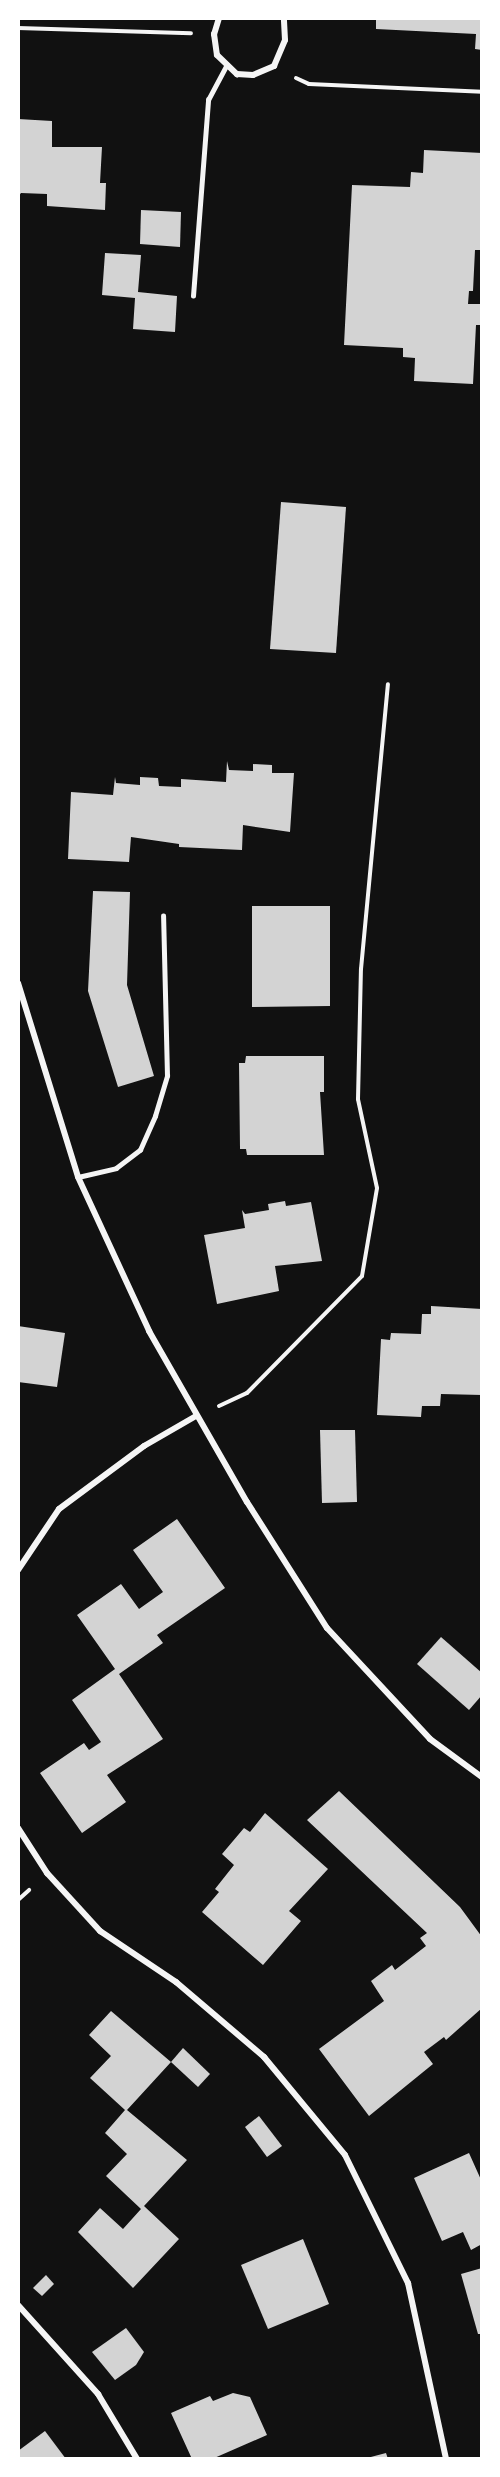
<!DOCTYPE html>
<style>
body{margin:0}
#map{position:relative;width:500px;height:2477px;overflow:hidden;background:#111;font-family:"IBM Plex Sans",sans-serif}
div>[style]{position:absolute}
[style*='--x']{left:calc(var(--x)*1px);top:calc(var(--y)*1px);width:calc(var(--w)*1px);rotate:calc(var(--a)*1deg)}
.building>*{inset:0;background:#d3d3d3}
.path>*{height:4px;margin:-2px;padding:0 2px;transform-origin:2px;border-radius:2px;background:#f5f5f5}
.service>*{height:4.5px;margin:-2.25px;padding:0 2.25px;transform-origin:2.25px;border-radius:2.25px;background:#f5f5f5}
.minor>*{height:6px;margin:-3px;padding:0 3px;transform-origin:3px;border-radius:3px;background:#f5f5f5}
span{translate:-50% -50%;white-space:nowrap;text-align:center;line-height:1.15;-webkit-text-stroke:5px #fff;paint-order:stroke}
.frame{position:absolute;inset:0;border:20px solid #fff;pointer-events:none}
</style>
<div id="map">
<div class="building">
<i style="clip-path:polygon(376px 18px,482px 18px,482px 50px,475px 49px,476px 34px,376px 29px)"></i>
<i style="clip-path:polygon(52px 115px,52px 147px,102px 147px,100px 183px,106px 183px,105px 210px,47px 206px,47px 194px,21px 193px,18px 197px,18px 119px,52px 121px)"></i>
<i style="clip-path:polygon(424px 150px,482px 153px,482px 250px,475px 250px,473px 291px,469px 291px,468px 304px,482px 304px,482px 325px,476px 325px,473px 384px,414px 381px,415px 358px,403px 357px,403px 348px,344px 345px,352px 185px,410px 187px,411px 172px,423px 173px)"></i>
<i style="clip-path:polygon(141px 210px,181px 212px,180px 247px,140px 244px)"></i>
<i style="clip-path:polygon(105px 253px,141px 255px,138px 292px,177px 296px,175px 332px,133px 329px,135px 298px,102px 295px)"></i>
<i style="clip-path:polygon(281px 502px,346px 507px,336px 653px,270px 649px)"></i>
<i style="clip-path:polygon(227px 761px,229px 770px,253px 771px,253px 764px,272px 765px,272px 773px,294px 773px,290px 832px,243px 825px,242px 850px,179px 847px,179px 844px,131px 837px,129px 862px,68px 859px,71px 792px,113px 795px,115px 777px,116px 783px,140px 785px,140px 777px,158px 778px,159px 786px,181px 787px,181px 779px,226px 782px)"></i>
<i style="clip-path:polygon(93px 891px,130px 892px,127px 985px,154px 1076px,118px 1087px,88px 991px)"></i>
<i style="clip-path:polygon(252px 906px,330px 906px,330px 1006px,252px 1007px)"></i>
<i style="clip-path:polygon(246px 1056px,324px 1056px,324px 1092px,320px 1092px,324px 1155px,247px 1155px,246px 1149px,240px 1149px,239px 1063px,245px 1063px)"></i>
<i style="clip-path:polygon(285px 1201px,286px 1206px,311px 1202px,322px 1261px,275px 1266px,279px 1291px,217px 1304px,204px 1235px,245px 1228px,242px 1210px,245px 1214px,269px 1210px,268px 1204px)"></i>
<i style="clip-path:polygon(431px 1306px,482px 1309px,482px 1395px,441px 1394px,440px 1406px,422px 1406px,421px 1417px,377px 1415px,381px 1339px,390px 1340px,391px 1333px,421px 1334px,422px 1314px,431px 1314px)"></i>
<i style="clip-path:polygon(18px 1326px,65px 1333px,57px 1387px,18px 1382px)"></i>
<i style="clip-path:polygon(320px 1430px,355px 1430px,357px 1502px,322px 1503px)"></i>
<i style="clip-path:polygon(177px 1519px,225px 1588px,157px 1635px,163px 1643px,119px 1674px,163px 1739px,107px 1775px,126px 1802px,82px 1833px,40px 1773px,84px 1743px,89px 1750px,101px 1742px,72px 1700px,115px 1669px,77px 1615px,121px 1584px,139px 1609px,163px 1592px,133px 1550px)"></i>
<i style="clip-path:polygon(441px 1637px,482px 1673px,482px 1695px,469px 1710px,417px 1664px)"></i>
<i style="clip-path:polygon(339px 1791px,460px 1907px,482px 1937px,482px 2008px,446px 2040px,444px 2037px,424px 2052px,433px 2064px,369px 2116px,319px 2049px,384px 2001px,371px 1981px,392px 1965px,395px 1970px,426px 1946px,420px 1938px,427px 1933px,307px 1820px)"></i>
<i style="clip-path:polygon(265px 1813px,328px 1869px,289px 1911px,301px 1921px,263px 1965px,202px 1912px,219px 1892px,215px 1889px,234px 1865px,222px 1854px,244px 1828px,250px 1832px)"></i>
<i style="clip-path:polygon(111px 2011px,171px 2062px,127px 2110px,187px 2160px,144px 2206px,179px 2239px,133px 2288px,78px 2232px,100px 2208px,123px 2229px,141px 2209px,106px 2176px,127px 2154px,105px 2133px,125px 2110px,90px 2078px,111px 2056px,89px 2035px)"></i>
<i style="clip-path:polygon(183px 2048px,210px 2074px,198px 2087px,171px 2062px)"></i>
<i style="clip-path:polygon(259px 2116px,282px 2146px,267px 2157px,245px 2127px)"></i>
<i style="clip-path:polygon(469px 2153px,482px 2182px,482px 2244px,471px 2250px,463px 2232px,442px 2241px,414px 2178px)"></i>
<i style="clip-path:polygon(303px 2239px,329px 2304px,268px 2329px,241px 2265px)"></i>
<i style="clip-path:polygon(482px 2268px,482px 2334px,478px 2334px,461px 2274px)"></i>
<i style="clip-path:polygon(46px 2275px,54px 2284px,42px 2296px,33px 2288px)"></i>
<i style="clip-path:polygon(126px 2328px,144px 2352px,136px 2365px,115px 2380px,92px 2352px)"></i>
<i style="clip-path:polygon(233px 2393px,250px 2397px,267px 2435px,212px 2459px,192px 2459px,171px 2413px,210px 2396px,213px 2401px)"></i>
<i style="clip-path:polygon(45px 2431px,66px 2459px,18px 2459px,18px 2451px)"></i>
<i style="clip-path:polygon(386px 2453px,388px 2459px,367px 2459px,367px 2458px)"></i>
</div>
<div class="path">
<i style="--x:18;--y:28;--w:173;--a:1.7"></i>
<i style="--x:296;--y:78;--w:14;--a:25"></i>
<i style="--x:309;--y:84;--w:173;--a:2.6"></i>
<i style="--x:219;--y:1406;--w:31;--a:-25"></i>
<i style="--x:247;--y:1393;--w:164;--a:-45.5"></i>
<i style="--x:362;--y:1276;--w:89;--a:-80.3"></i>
<i style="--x:377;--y:1188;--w:91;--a:-102.1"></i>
<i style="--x:358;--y:1099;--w:130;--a:-88.7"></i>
<i style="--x:361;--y:969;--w:286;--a:-84.6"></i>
<i style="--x:18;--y:1900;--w:15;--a:-42"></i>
</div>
<div class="service">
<i style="--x:193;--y:296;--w:197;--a:-85.6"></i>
<i style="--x:208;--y:100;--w:40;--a:-62"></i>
<i style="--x:78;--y:1177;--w:39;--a:-13"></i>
<i style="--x:116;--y:1168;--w:30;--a:-37"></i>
<i style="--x:140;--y:1150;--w:37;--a:-66"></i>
<i style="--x:155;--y:1116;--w:42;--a:-73.3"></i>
<i style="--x:167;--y:1076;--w:160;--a:-91.4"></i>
</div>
<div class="minor">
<i style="--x:219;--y:18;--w:17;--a:107"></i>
<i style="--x:214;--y:34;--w:21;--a:82"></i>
<i style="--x:217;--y:55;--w:28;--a:44"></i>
<i style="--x:237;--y:74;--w:16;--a:4"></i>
<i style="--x:253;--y:75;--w:23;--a:-23"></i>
<i style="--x:274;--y:66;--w:28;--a:-67"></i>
<i style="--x:285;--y:40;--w:22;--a:-93"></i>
<i style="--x:18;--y:983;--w:203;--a:72.8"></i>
<i style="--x:78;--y:1177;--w:170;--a:65.2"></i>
<i style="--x:149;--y:1331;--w:197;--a:60.2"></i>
<i style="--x:247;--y:1502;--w:149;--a:57.6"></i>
<i style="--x:327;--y:1628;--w:151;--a:47.1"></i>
<i style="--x:430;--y:1739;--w:64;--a:36.2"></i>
<i style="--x:18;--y:1570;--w:73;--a:-56.1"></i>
<i style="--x:59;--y:1509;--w:106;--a:-36.5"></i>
<i style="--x:144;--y:1446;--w:60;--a:-30"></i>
<i style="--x:18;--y:1828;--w:54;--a:57.2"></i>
<i style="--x:47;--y:1873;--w:79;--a:47.6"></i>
<i style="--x:100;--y:1931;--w:92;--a:33.9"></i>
<i style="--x:176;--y:1982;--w:116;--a:40.4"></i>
<i style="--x:264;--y:2057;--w:127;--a:50.4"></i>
<i style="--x:345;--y:2155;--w:143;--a:63.8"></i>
<i style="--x:408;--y:2283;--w:180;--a:77.8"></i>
<i style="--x:18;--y:2305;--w:120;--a:48"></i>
<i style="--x:98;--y:2394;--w:76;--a:59"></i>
</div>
<div class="frame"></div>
</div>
